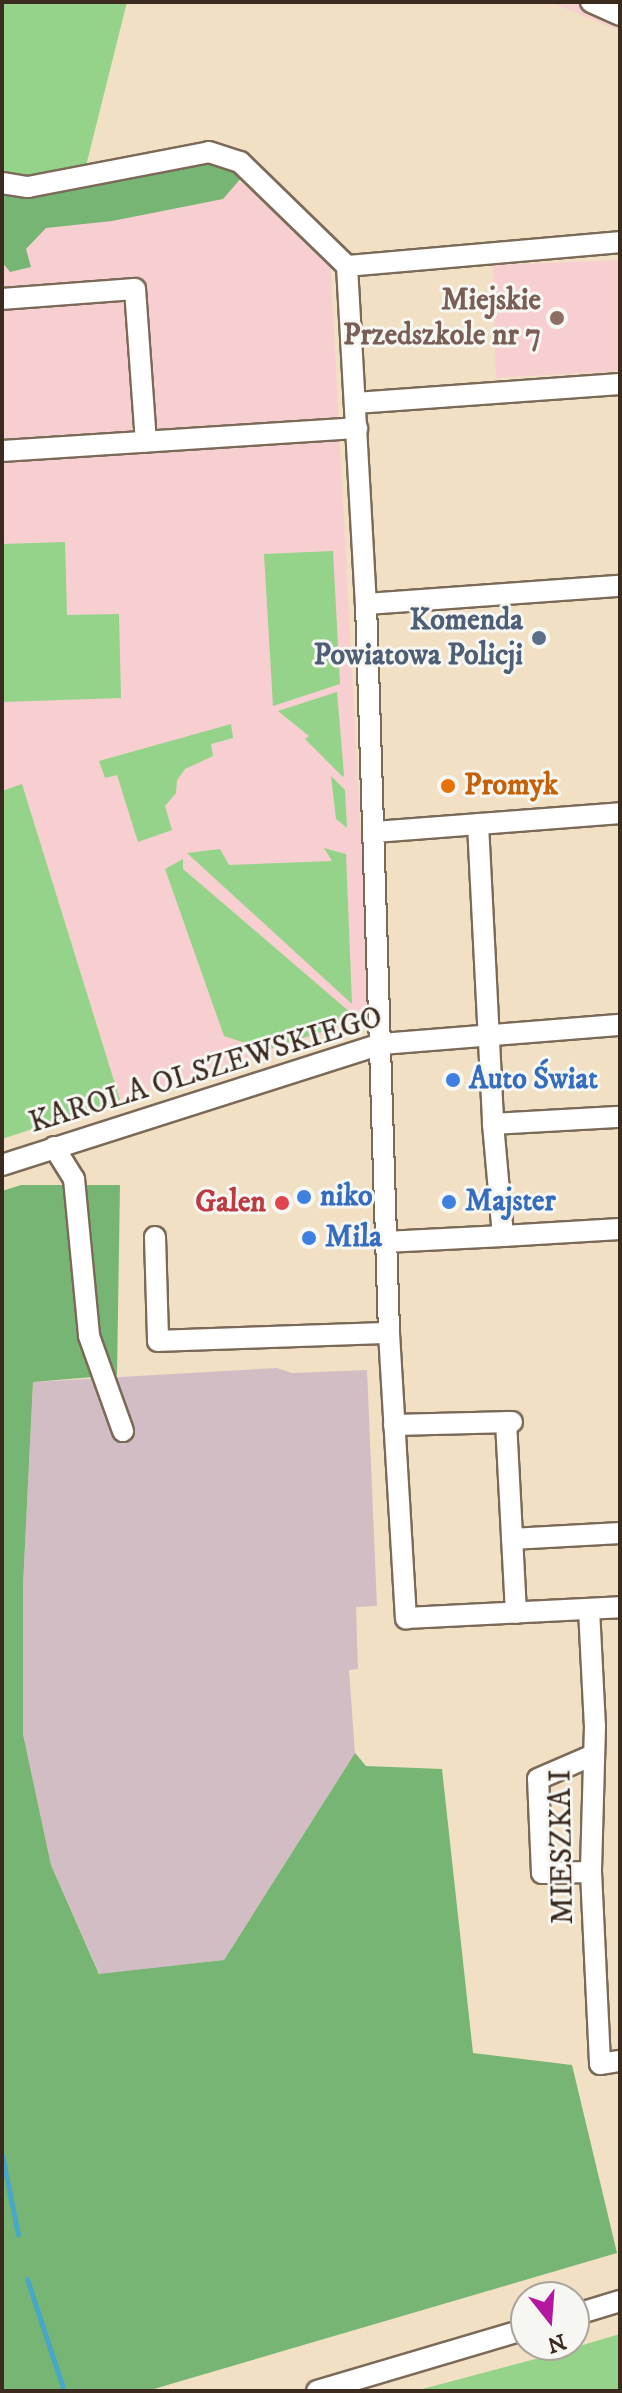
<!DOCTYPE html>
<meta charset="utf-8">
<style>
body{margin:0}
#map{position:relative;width:622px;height:2393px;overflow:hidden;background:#f1e0c3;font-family:"IM FELL DW Pica",serif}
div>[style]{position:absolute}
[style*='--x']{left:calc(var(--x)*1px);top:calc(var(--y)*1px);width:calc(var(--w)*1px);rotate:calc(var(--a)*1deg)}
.built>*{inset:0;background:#f7cfd0}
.industrial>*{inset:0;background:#d2bdc5}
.green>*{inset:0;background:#94d389}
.forest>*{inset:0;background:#77b575}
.stream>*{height:5px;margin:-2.5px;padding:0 2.5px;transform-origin:2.5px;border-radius:2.5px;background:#47a7c6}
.roads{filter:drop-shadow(2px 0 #7b6a58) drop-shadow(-2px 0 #7b6a58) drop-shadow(0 2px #7b6a58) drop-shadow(0 -2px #7b6a58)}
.minor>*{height:20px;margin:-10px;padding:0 10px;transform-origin:10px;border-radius:10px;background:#fff}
.dots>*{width:22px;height:22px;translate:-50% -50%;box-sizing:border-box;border:4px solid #f6f6f2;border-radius:50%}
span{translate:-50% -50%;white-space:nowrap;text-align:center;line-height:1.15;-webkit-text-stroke:6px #f6f6f2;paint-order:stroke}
.education-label{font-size:30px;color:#785e54;font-weight:700}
.right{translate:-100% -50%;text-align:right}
.service-label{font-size:30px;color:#4e5e75;font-weight:700}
.food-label{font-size:30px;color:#c56008;font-weight:700}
.left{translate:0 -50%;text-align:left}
.street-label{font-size:30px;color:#3b2a1e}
.shop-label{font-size:30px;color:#366cbe;font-weight:700}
.health-label{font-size:30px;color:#be3a42;font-weight:700}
.frame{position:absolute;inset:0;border:4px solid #3b2a1e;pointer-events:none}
.north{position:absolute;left:510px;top:2281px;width:80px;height:80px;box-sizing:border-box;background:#f6f6f2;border:2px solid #aba49d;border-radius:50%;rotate:163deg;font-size:22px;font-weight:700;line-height:32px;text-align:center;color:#3b2a1e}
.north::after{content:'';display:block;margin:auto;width:28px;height:36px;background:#b5179e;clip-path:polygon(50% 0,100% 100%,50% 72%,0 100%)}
</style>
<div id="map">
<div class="built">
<i style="clip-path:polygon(550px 2px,620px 2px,620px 31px)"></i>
<i style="clip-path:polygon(201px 177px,242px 183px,330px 258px,370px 1009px,348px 1026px,120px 1100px,22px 784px,2px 792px,2px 213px)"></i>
<i style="clip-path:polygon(620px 260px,620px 371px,496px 378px,493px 265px)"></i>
</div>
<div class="industrial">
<i style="clip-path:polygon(277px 1368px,292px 1373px,367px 1370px,377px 1606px,356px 1607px,358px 1669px,349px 1670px,355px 1753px,224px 1960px,100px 1975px,51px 1865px,23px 1734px,23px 1586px,33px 1382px)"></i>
</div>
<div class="green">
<i style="clip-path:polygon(2px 2px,127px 2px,86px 166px,34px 183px,2px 176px)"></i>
<i style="clip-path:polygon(65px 542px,67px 615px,119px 614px,121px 698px,2px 702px,2px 544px)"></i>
<i style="clip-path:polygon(333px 551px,340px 684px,273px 706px,264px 554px)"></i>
<i style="clip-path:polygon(337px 692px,344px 775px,343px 777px,305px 739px,309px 736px,278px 711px)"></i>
<i style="clip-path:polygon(231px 724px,233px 738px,211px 744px,213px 756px,185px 769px,177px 780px,176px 793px,165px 806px,172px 830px,138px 842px,117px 775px,105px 778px,99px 761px)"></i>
<i style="clip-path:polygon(331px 776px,345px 790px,347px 828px,336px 819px)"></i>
<i style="clip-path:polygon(22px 784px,120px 1100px,2px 1139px,2px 791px)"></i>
<i style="clip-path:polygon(324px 848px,346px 854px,352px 1004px,187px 853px,220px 849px,229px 865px,332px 861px)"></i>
<i style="clip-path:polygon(183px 859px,183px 869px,351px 1013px,345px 1024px,267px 1050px,224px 1036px,165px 869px)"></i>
<i style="clip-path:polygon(620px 2334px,620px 2391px,415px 2391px,539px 2358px)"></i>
</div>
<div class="forest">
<i style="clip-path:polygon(207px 160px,229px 166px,242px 177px,223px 199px,112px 221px,46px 228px,26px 249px,31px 267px,10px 272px,2px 262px,2px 189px)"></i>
<i style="clip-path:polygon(21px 1185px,120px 1185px,117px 1375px,33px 1382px,23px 1586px,23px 1734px,51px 1865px,99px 1974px,224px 1960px,355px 1753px,366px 1766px,442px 1769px,473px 2053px,572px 2065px,617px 2253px,147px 2391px,2px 2391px,2px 1191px)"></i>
</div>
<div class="stream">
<i style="--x:2;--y:2155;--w:81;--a:78.6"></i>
<i style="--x:27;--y:2279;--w:118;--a:71.7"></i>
</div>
<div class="roads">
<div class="minor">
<i style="--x:591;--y:2;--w:32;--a:24"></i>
<i style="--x:2;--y:183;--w:26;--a:9"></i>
<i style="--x:28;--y:187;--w:184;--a:-10.9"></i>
<i style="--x:209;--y:152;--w:33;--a:18"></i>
<i style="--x:240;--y:162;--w:149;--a:44.2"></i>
<i style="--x:347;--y:266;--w:339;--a:86.8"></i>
<i style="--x:366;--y:604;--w:729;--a:88.19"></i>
<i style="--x:389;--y:1333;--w:286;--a:86.6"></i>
<i style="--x:406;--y:1618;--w:214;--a:-2.9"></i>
<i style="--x:347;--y:266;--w:274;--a:-5"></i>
<i style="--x:2;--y:299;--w:133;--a:-4.3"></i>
<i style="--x:135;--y:289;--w:153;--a:85.9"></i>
<i style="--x:355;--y:403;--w:266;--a:-4.1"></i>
<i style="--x:2;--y:451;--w:356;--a:-3.7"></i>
<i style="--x:366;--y:604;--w:255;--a:-4.1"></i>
<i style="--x:478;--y:824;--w:300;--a:87.1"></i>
<i style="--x:493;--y:1124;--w:127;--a:-3.2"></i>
<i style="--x:375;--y:832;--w:246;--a:-4.4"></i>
<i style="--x:54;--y:1147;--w:38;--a:58"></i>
<i style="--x:74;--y:1179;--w:158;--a:84.5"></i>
<i style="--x:89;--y:1336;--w:101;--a:70.3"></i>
<i style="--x:2;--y:1165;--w:399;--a:-17.7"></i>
<i style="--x:382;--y:1044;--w:239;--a:-4.6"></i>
<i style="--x:503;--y:1236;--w:117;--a:-3.4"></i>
<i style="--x:155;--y:1237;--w:104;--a:88.3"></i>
<i style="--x:158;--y:1341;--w:231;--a:-2"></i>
<i style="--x:385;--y:1242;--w:118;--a:-2.9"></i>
<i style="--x:503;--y:1236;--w:112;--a:-95.1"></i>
<i style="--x:506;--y:1422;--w:191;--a:87"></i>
<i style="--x:394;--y:1425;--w:118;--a:-1.5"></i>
<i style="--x:512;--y:1539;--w:108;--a:-3.2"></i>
<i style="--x:589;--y:1609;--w:117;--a:87.1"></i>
<i style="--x:595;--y:1726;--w:146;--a:91.6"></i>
<i style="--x:591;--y:1872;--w:192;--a:87.3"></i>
<i style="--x:600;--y:2064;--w:20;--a:-9"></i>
<i style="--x:591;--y:1872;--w:49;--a:178.8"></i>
<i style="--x:542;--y:1873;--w:94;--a:-92.4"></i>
<i style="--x:538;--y:1779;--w:58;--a:-23.5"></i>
<i style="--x:574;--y:2315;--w:48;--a:-16.9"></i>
<i style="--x:317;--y:2391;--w:218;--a:-16.5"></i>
</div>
</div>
<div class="dots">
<i style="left:557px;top:318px;background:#8d6e63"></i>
<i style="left:539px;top:638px;background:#5c6f8a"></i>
<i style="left:448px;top:786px;background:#e8710a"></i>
<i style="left:453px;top:1080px;background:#3f7fe0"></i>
<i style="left:304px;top:1197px;background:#3f7fe0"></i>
<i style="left:449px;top:1202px;background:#3f7fe0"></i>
<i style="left:282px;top:1203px;background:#e0444e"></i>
<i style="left:309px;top:1238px;background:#3f7fe0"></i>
</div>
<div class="education-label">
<span class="right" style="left:541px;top:318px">Miejskie<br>Przedszkole nr 7</span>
</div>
<div class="service-label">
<span class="right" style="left:523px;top:638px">Komenda<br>Powiatowa Policji</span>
</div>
<div class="food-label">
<span class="left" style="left:464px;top:786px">Promyk</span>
</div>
<div class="street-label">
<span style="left:206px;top:1071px;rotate:-17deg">KAROLA OLSZEWSKIEGO</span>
<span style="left:563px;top:1847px;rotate:-91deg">MIESZKA I</span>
</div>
<div class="shop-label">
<span class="left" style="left:469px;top:1080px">Auto Świat</span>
<span class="left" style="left:320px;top:1197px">niko</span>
<span class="left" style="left:465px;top:1202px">Majster</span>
<span class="left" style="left:325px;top:1238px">Mila</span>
</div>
<div class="health-label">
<span class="right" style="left:266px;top:1203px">Galen</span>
</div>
<div class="frame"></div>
<div class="north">N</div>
</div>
